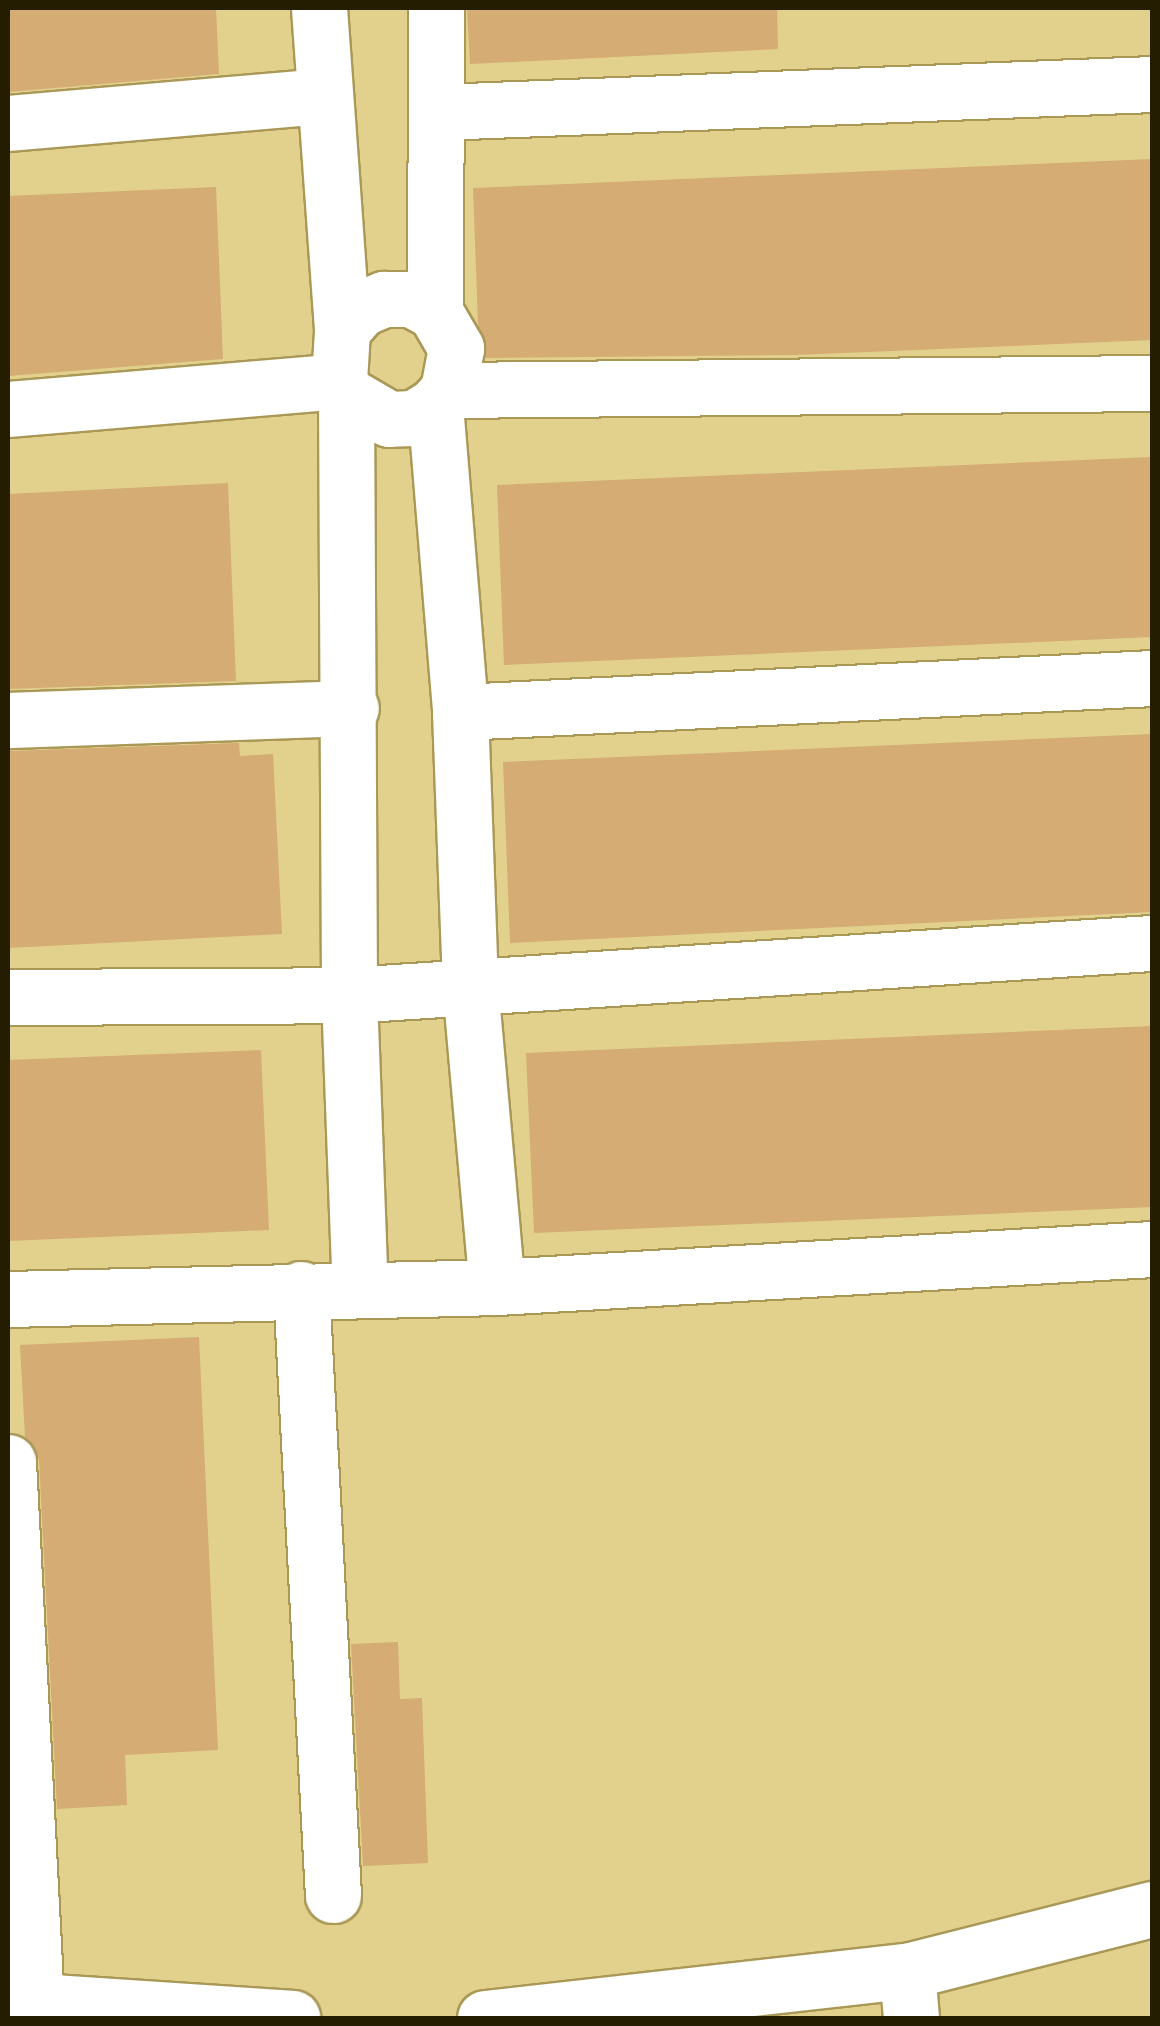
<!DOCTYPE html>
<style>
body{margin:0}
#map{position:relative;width:1160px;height:2026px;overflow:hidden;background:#e2d08d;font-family:Karla,sans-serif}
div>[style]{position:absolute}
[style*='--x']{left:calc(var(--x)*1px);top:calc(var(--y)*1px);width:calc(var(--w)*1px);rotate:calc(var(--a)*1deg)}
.building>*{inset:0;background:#d5ac73}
.roads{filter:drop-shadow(2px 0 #a99856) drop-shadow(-2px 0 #a99856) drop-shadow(0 2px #a99856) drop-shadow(0 -2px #a99856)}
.minor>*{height:55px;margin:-27.5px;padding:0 27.5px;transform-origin:27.5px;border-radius:27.5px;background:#fff}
.primary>*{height:55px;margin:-27.5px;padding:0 27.5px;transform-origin:27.5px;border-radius:27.5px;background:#fff}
span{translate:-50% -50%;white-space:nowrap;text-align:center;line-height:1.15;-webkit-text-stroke:8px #faf1d0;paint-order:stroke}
.frame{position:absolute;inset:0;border:10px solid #241d02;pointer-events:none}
</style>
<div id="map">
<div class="building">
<i style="clip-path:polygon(8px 8px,216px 8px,219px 74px,8px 92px)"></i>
<i style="clip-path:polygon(467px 8px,777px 8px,778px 49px,470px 64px)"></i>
<i style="clip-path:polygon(1152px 159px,1152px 340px,795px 355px,486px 358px,478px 324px,473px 188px)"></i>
<i style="clip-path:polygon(216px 187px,223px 359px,8px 376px,8px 196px)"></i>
<i style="clip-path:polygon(1152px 457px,1152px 637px,504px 665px,497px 485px)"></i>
<i style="clip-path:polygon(228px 483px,236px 681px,8px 689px,8px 494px)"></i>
<i style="clip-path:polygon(1152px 734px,1152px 912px,510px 943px,503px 762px)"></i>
<i style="clip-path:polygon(239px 743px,240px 756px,273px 754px,282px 934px,8px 948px,8px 751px)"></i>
<i style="clip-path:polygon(1152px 1026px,1152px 1207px,534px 1233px,526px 1053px)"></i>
<i style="clip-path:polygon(261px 1050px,269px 1230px,8px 1241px,8px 1060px)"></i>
<i style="clip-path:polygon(199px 1337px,218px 1750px,125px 1755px,127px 1805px,57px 1809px,39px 1460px,25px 1437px,20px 1345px)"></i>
<i style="clip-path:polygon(398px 1642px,400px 1699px,422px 1698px,428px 1863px,363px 1866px,351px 1644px)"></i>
</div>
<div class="roads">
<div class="minor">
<i style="--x:319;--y:8;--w:323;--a:85.9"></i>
<i style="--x:440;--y:112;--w:713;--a:-2.25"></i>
<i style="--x:8;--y:123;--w:316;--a:-4.9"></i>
<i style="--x:435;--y:312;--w:304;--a:-89.8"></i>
<i style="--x:448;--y:390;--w:704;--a:-0.57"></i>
<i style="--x:346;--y:394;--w:601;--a:89.71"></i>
<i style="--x:349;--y:995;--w:295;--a:87.9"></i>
<i style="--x:435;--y:405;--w:25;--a:148"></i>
<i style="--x:414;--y:418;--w:25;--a:178"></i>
<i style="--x:389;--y:419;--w:50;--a:-149.8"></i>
<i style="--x:346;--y:394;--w:15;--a:-118"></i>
<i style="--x:339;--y:381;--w:51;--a:-86.6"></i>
<i style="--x:342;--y:330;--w:28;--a:-49"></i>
<i style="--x:360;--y:309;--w:26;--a:-23"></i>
<i style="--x:384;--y:299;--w:27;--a:0"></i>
<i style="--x:411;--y:299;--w:27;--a:28"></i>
<i style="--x:435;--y:312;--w:42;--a:59.7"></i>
<i style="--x:456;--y:348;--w:43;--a:100.8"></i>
<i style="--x:448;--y:390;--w:20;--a:131"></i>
<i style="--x:435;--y:405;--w:308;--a:85.3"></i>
<i style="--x:460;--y:712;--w:274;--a:87.9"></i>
<i style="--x:470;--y:986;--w:302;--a:84.9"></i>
<i style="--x:8;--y:409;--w:332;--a:-4.8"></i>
<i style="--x:460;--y:712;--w:693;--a:-2.81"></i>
<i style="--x:8;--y:720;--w:343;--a:-2"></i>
<i style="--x:8;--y:997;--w:341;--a:-0.3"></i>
<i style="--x:349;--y:995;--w:805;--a:-3.71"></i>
<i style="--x:301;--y:1289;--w:607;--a:86.98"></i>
<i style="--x:8;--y:1299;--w:489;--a:-1.4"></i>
<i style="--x:497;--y:1287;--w:656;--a:-3.32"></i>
<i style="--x:8;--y:1462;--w:542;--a:87.04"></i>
<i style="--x:907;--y:1971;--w:47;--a:85.1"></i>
</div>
<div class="primary">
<i style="--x:8;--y:1999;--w:285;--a:3.8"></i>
<i style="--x:485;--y:2018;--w:425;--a:-6.4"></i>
<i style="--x:907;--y:1971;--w:253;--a:-14.2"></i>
</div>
</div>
<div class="frame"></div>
</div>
